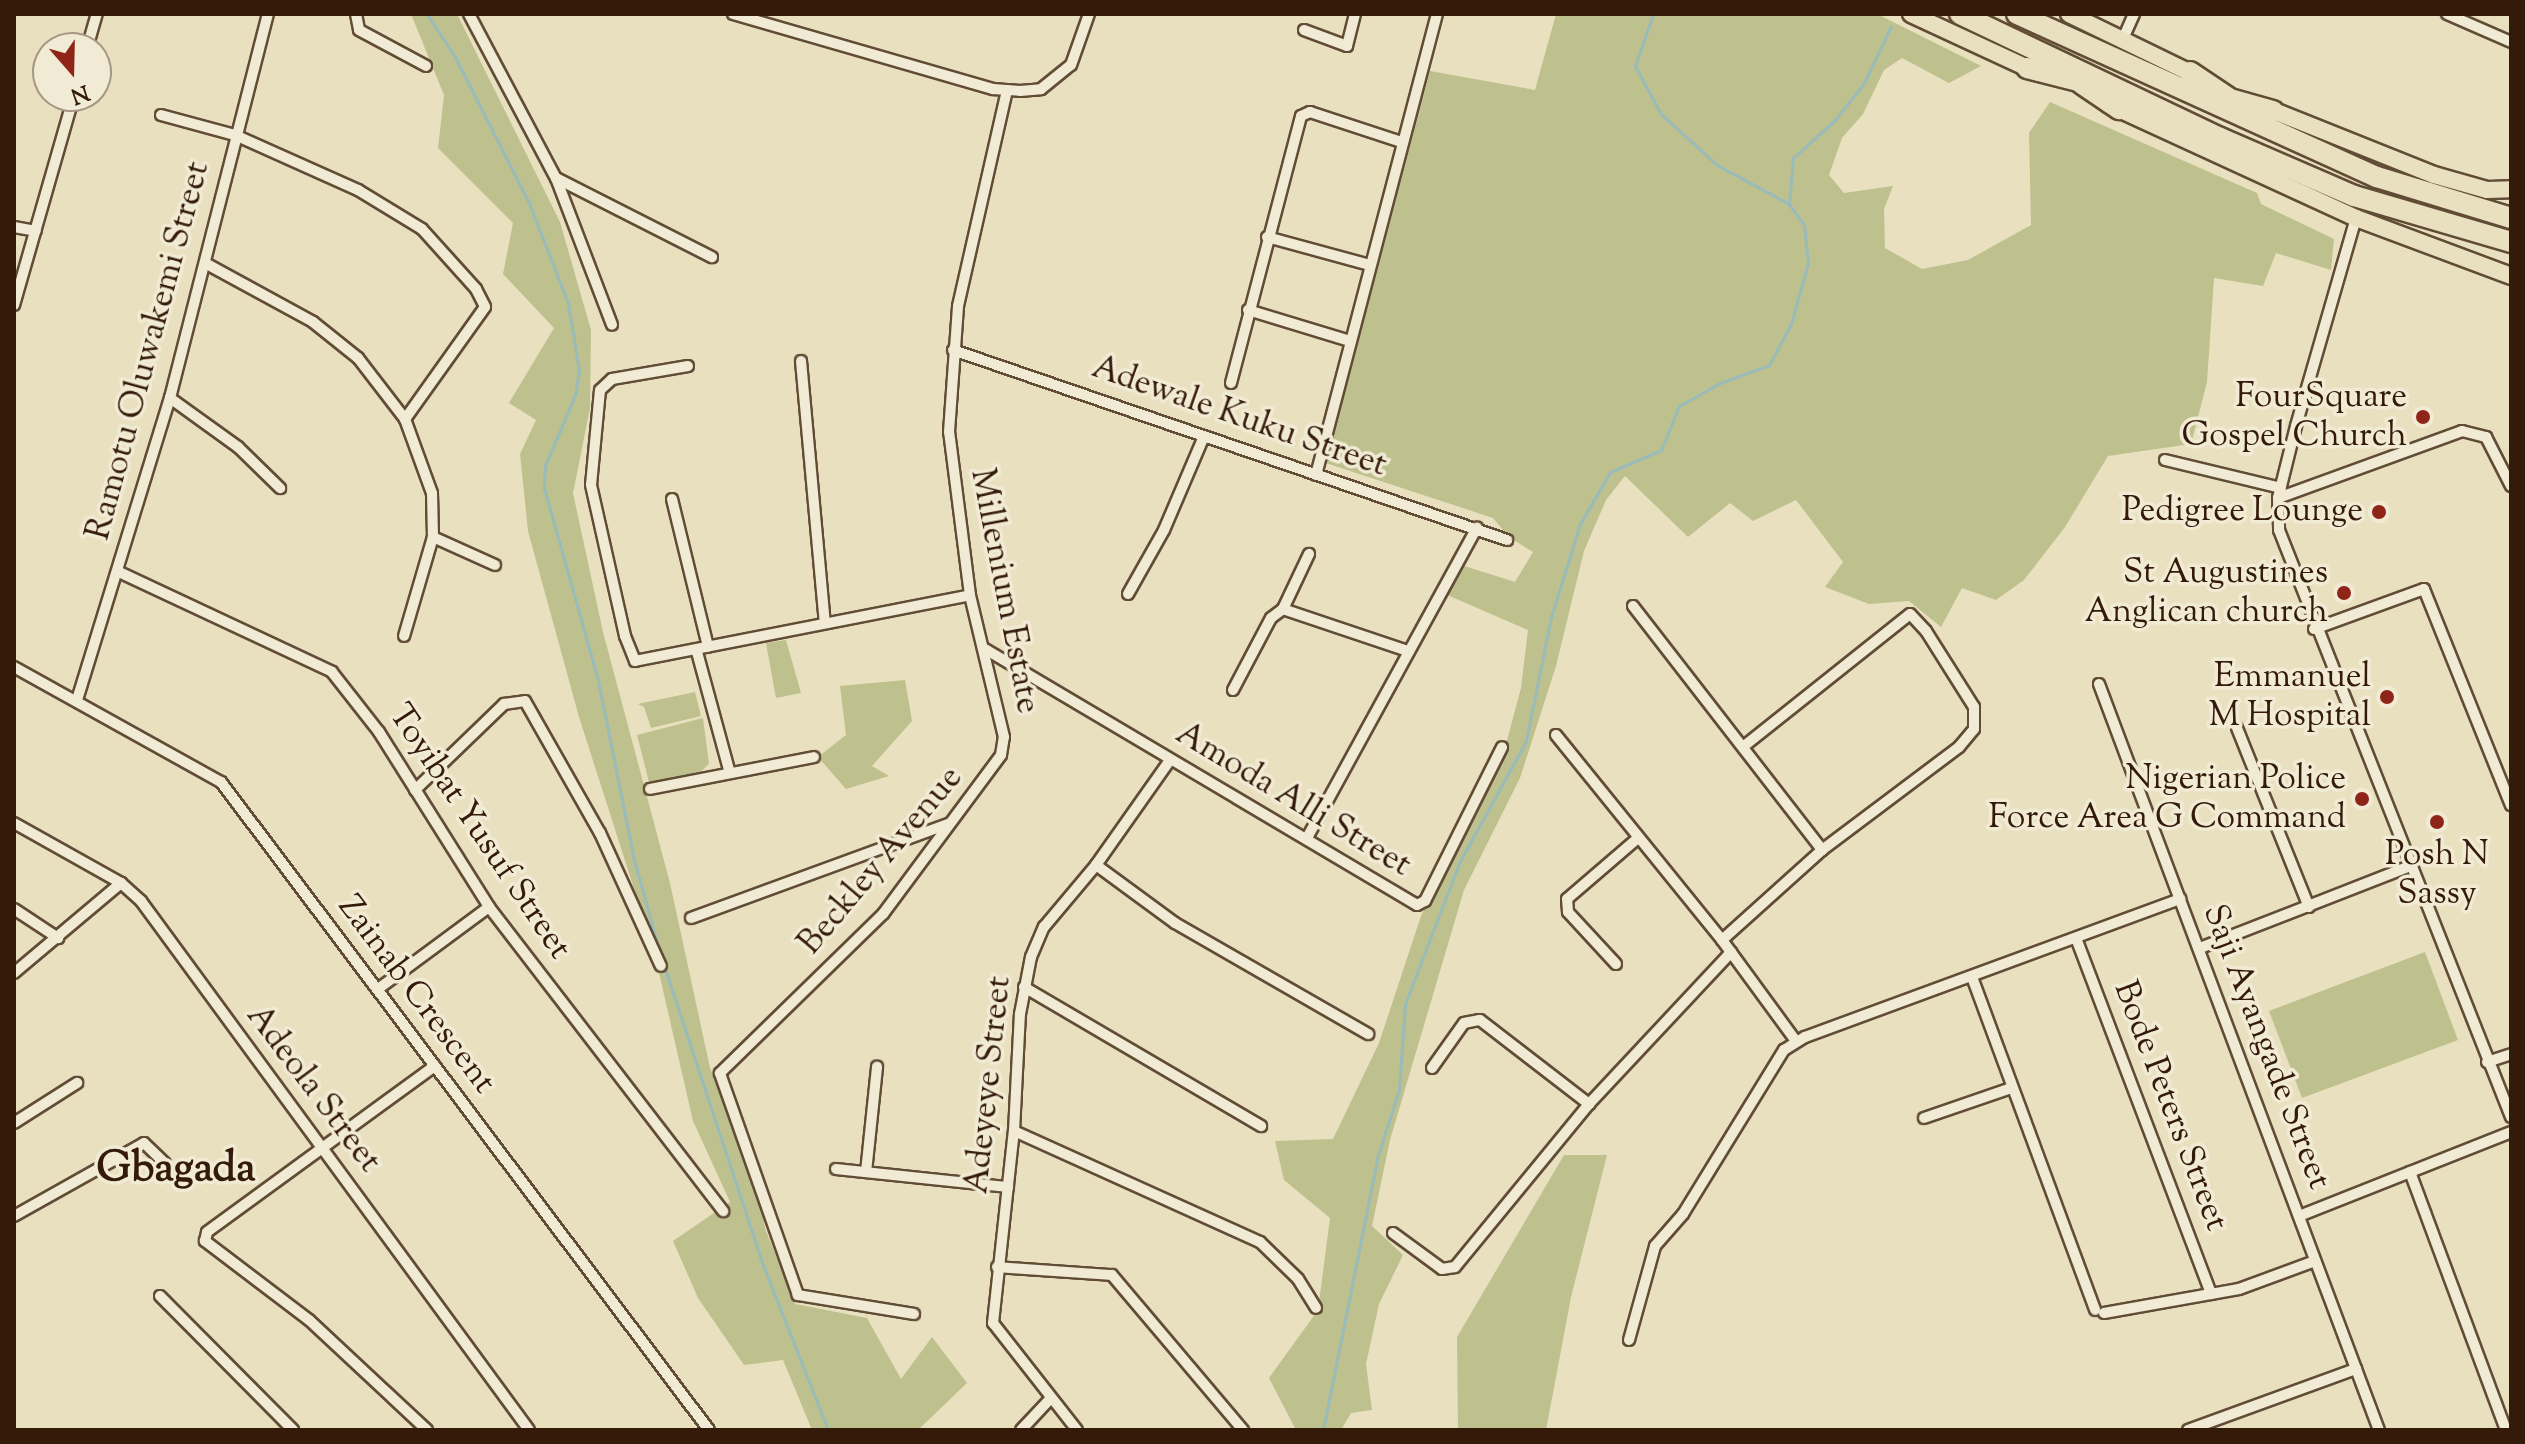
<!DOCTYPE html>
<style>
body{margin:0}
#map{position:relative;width:2525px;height:1444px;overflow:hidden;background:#e9e0bf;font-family:"Sorts Mill Goudy",serif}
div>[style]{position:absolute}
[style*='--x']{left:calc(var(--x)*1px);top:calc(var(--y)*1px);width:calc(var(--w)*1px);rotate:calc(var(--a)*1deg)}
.green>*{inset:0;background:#bec08d}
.stream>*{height:3px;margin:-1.5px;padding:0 1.5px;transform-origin:1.5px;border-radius:1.5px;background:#99bbba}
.roads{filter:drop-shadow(2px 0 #614c36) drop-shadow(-2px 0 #614c36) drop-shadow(0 2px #614c36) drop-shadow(0 -2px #614c36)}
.minor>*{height:10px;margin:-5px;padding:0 5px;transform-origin:5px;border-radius:5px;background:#f1ebd5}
.primary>*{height:16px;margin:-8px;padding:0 8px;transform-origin:8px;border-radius:8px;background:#e9e0bf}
.motorway>*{height:20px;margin:-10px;padding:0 10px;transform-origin:10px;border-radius:10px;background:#e9e0bf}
.dots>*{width:22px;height:22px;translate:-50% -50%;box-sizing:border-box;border:4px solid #f1ebd5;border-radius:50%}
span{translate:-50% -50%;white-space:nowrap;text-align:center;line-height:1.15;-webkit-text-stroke:7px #f1ebd5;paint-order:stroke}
.street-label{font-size:34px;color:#341a08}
.poi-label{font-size:34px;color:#341a08}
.right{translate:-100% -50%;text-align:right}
.district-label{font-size:42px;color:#341a08;font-weight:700}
.frame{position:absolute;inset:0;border:16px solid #341a08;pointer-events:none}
.north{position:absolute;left:32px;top:32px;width:80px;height:80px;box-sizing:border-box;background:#f1ebd5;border:2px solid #a59783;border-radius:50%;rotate:160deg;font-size:22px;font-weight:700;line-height:32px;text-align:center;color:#341a08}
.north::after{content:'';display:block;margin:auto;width:28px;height:36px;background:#8f2418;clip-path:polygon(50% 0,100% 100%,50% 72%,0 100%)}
</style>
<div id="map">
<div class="green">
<i style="clip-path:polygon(411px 14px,457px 14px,560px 222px,591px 330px,590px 408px,573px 493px,603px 632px,670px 883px,710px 1068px,757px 1183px,765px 1228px,795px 1304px,867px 1318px,901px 1379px,932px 1337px,967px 1383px,918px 1430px,812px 1430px,783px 1360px,744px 1365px,698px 1298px,673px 1241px,730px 1202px,693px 1121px,654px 951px,579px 717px,528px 531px,520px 454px,536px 420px,509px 403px,554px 328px,503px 274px,513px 223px,438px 148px,444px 95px)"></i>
<i style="clip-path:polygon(1556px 14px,1877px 14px,1981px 66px,1949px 83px,1902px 58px,1884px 70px,1863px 114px,1842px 138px,1829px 175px,1844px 193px,1893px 186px,1884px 209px,1885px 248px,1922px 269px,1968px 260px,2031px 225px,2029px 133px,2050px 102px,2257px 193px,2261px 204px,2334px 239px,2331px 270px,2276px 253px,2263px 286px,2214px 278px,2207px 382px,2191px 444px,2108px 456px,2065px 527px,2024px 580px,1996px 600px,1962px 588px,1941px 627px,1909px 601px,1869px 604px,1825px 587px,1843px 562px,1796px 500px,1753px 521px,1730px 503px,1688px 537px,1625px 476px,1606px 500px,1584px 551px,1556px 666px,1520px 778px,1464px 890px,1390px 1140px,1372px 1226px,1403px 1255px,1379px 1304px,1366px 1364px,1372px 1410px,1351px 1413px,1341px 1430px,1296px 1430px,1269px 1378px,1318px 1310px,1330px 1218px,1284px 1180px,1275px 1141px,1333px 1139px,1379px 1043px,1421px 916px,1505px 748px,1521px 688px,1528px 630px,1445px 594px,1458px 564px,1515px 582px,1533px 552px,1509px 537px,1493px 518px,1326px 463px,1430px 71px,1535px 90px)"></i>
<i style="clip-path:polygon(786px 640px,801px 693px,776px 698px,766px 643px)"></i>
<i style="clip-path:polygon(905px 680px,912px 721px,872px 766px,889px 776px,846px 789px,818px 757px,846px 735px,840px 686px)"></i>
<i style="clip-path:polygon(695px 692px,701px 716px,651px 728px,644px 707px,638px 704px)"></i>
<i style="clip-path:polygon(703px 718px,709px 764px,698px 774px,650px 786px,637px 735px)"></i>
<i style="clip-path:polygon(2425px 952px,2458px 1040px,2302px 1098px,2269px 1011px)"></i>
<i style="clip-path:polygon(1564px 1155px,1607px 1155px,1571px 1297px,1546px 1430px,1458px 1430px,1457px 1337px)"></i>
</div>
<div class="stream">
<i style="--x:427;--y:14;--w:51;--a:56.9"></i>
<i style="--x:455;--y:57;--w:164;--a:63.1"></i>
<i style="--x:529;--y:203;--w:107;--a:68.7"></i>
<i style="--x:568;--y:303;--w:68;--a:80.7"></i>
<i style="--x:579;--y:370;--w:25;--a:99"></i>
<i style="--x:575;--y:395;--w:77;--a:112.9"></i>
<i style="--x:545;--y:466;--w:22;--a:93"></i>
<i style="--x:544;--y:488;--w:195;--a:74.3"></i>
<i style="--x:597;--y:676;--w:188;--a:78.6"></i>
<i style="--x:634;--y:860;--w:98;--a:74.5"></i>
<i style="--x:1653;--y:14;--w:55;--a:109.1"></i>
<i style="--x:1635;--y:66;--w:55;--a:61.6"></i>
<i style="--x:1661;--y:114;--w:76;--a:42.3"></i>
<i style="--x:1717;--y:165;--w:82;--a:28.4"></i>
<i style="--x:665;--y:969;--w:306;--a:71.7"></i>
<i style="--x:761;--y:1260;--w:183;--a:68.5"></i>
<i style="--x:1323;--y:1430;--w:280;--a:-78.7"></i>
<i style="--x:1378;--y:1155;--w:68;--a:-72.1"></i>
<i style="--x:1399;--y:1090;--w:86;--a:-86"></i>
<i style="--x:1405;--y:1004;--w:151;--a:-69"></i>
<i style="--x:1459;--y:863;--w:139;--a:-61.2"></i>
<i style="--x:1526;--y:741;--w:126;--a:-78.6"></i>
<i style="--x:1551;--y:617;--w:97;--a:-72.7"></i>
<i style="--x:1580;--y:524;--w:60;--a:-60"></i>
<i style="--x:1610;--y:472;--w:56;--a:-23.3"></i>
<i style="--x:1661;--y:450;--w:48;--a:-67.8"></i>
<i style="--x:1679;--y:406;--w:47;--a:-29.3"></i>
<i style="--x:1720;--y:383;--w:52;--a:-20.2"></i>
<i style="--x:1769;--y:365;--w:47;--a:-61.8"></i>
<i style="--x:1791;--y:324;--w:63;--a:-74.4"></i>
<i style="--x:1808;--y:263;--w:38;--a:-96"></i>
<i style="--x:1804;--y:225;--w:26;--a:-126"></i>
<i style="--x:1789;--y:204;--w:46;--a:-85"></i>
<i style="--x:1793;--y:158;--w:55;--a:-42.1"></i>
<i style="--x:1834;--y:121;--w:48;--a:-51.7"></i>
<i style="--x:1864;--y:83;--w:63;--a:-64.7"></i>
</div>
<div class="roads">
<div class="minor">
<i style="--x:356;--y:14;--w:16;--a:79"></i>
<i style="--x:359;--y:30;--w:76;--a:28.2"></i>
<i style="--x:469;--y:14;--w:186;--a:62.1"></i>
<i style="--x:556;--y:178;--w:175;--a:26.9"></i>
<i style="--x:733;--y:14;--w:271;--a:16.1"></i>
<i style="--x:993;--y:89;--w:27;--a:4"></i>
<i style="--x:1020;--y:91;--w:21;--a:-5"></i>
<i style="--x:1041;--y:89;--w:38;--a:-39"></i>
<i style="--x:1071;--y:65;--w:54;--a:-70.6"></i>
<i style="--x:2447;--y:14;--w:70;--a:23.6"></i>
<i style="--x:1304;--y:30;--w:46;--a:20.4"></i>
<i style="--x:1347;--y:46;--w:33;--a:-76"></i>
<i style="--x:2122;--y:41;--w:30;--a:-66"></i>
<i style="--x:87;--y:48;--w:35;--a:-74"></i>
<i style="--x:161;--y:115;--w:77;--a:15.1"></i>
<i style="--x:235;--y:135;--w:135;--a:24.1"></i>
<i style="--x:358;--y:190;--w:75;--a:31.4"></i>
<i style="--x:422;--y:229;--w:81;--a:48"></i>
<i style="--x:476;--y:289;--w:20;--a:63"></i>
<i style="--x:485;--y:307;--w:138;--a:125.5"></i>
<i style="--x:556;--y:178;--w:157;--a:69.1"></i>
<i style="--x:2356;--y:218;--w:216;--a:106.1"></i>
<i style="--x:2296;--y:426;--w:74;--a:104"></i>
<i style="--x:2278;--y:498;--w:32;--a:88"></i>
<i style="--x:2279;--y:530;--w:631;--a:68.43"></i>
<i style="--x:14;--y:227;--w:22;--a:10"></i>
<i style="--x:1267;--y:237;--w:107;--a:15.2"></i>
<i style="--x:205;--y:263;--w:123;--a:28.6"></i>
<i style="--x:313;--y:322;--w:58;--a:38.7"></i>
<i style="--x:358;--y:358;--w:77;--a:52.4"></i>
<i style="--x:405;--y:419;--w:79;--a:70"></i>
<i style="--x:432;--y:493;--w:44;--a:88.7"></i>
<i style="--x:433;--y:537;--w:103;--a:106.3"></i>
<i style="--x:14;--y:305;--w:217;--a:-74"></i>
<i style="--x:1248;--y:310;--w:107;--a:16.9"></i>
<i style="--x:953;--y:350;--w:586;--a:18.93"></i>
<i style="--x:801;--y:361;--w:263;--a:84.8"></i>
<i style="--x:688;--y:366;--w:77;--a:170.3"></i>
<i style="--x:612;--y:379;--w:16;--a:137"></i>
<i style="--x:600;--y:390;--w:95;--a:95.4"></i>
<i style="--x:591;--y:485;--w:155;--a:77.3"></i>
<i style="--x:625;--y:636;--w:27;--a:68"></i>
<i style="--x:635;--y:661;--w:341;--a:-11.1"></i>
<i style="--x:1231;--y:383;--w:276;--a:-75.3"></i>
<i style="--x:1301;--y:116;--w:10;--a:-24"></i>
<i style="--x:1310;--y:112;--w:97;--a:18.1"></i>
<i style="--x:170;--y:398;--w:84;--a:35.8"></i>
<i style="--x:238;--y:447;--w:59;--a:44.3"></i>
<i style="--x:2165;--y:460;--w:119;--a:13.6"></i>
<i style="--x:1316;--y:475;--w:477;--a:-75.3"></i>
<i style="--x:2278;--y:498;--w:196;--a:-20"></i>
<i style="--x:2462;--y:431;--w:25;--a:14"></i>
<i style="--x:2486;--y:437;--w:55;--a:63"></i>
<i style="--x:672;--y:499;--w:152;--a:76.3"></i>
<i style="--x:433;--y:537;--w:68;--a:24.3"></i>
<i style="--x:119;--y:572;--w:235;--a:25.1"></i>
<i style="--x:332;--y:672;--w:76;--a:51.9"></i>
<i style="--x:379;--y:732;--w:207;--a:57.8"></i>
<i style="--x:489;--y:907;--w:384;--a:52.4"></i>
<i style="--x:1128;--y:594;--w:73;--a:-60.6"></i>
<i style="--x:1164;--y:530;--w:102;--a:-66.9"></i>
<i style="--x:1633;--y:606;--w:309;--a:52.2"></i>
<i style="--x:1283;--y:609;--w:129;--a:18.6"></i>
<i style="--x:2314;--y:629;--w:117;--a:-20"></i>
<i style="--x:2424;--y:589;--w:233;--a:68.1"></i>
<i style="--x:985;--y:649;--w:502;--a:30.65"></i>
<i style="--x:1417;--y:905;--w:9;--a:-27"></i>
<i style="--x:1425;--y:901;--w:172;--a:-63.4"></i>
<i style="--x:697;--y:652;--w:122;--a:74.8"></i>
<i style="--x:14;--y:667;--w:237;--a:29.1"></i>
<i style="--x:221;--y:782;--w:811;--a:53.02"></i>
<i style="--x:2099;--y:684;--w:797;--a:69.43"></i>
<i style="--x:1233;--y:690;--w:81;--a:-62.2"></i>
<i style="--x:1271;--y:618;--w:15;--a:-37"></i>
<i style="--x:1283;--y:609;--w:61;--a:-64.7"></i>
<i style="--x:77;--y:700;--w:316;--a:-72.9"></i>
<i style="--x:170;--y:398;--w:396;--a:-75.7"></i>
<i style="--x:2237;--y:728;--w:193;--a:68.1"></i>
<i style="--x:1556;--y:735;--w:264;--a:51"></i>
<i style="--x:1722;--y:940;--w:125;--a:53.8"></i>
<i style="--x:650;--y:789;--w:167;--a:-11"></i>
<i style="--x:415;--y:790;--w:124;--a:-44"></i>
<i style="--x:504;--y:704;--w:21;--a:-8"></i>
<i style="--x:525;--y:701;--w:152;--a:60.4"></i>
<i style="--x:600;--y:833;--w:146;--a:65.4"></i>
<i style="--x:14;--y:823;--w:123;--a:29.3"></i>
<i style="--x:121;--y:883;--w:27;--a:42"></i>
<i style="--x:141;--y:901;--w:656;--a:53.74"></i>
<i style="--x:1307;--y:838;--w:354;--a:-61.3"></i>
<i style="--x:1096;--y:865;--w:98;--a:36.3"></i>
<i style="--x:1175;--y:923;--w:223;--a:29.9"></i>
<i style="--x:14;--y:909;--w:53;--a:33.4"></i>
<i style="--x:691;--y:918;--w:274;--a:-20.1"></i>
<i style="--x:2076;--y:938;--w:381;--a:69.2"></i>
<i style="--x:1722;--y:940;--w:135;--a:-42"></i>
<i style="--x:1822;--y:850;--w:171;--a:-36.9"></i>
<i style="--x:1959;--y:747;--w:23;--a:-50"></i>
<i style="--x:1974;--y:729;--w:22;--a:-90"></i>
<i style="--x:1974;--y:707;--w:90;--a:-122.3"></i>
<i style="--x:1926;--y:631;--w:23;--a:-133"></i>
<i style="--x:1910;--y:614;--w:213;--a:141.5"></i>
<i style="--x:2200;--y:948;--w:225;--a:-21.3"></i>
<i style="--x:1616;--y:964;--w:71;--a:-132.7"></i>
<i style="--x:1568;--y:912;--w:13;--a:-94"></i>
<i style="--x:1567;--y:899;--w:94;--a:-40.7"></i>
<i style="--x:14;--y:973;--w:140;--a:-40.1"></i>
<i style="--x:1972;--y:977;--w:355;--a:69.7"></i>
<i style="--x:1024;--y:987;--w:275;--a:30.4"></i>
<i style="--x:378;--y:989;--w:138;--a:-36.5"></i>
<i style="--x:2487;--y:1062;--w:25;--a:-18"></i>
<i style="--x:1432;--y:1068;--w:55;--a:-54.6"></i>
<i style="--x:1464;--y:1023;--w:16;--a:-11"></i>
<i style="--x:1480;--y:1020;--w:138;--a:37.6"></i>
<i style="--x:1924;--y:1118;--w:92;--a:-19"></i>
<i style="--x:14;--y:1123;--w:75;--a:-32.4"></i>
<i style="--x:1014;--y:1131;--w:270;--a:24.3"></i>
<i style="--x:1260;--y:1242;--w:53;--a:44.2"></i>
<i style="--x:1298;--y:1279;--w:34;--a:58"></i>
<i style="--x:836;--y:1169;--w:173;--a:6"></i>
<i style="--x:866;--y:1172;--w:106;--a:-84"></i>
<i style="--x:2410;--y:1172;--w:275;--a:69.6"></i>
<i style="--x:14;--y:1216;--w:149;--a:-29.3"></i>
<i style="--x:144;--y:1143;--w:29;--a:44"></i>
<i style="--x:2299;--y:1216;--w:228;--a:-21.6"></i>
<i style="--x:1393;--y:1233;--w:61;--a:36.3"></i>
<i style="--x:1442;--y:1269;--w:13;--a:-9"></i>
<i style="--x:1455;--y:1267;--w:211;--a:-50.6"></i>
<i style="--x:1589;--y:1104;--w:208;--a:-46.9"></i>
<i style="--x:997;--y:1267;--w:115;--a:4"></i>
<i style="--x:1112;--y:1275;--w:203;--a:49.8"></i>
<i style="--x:160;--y:1296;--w:189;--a:45.2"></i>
<i style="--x:2104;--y:1313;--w:137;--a:-10.1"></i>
<i style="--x:2239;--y:1289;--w:81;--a:-20.2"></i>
<i style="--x:914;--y:1314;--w:118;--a:-170.7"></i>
<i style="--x:798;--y:1295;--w:235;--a:-109.4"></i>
<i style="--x:720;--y:1073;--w:228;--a:-44.3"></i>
<i style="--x:883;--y:914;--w:198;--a:-53.4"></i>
<i style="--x:1001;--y:755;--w:18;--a:-81"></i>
<i style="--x:1004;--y:737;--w:146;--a:-103.5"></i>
<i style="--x:970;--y:595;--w:164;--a:-97.3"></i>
<i style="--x:949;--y:432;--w:126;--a:-85.9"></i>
<i style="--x:958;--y:306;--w:221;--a:-77.2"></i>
<i style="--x:1629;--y:1340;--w:98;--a:-74.5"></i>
<i style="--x:1655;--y:1246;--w:43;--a:-48.8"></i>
<i style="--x:1683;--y:1214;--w:193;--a:-58.4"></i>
<i style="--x:1784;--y:1050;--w:25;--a:-32"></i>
<i style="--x:1805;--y:1037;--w:400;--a:-20.2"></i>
<i style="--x:427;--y:1430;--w:161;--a:-137"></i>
<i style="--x:309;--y:1320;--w:131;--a:-142.8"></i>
<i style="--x:205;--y:1241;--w:9;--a:-77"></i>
<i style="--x:207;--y:1232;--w:282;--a:-36.1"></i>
<i style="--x:1021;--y:1430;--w:44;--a:-46.8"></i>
<i style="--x:1077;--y:1430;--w:136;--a:-128.1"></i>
<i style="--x:993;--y:1323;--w:193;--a:-83.8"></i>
<i style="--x:1014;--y:1131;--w:117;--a:-87.1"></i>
<i style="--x:1020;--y:1014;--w:58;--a:-79.1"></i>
<i style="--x:1031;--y:957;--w:33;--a:-67"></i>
<i style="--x:1044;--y:927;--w:81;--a:-50"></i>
<i style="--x:1096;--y:865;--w:128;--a:-54.8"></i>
<i style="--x:2188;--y:1430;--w:179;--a:-20"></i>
</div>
<div class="primary">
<i style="--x:1911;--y:14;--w:138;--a:24.9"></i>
<i style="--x:2069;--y:14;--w:144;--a:25.9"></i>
<i style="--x:2108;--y:104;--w:273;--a:24.7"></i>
<i style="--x:2356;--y:218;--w:165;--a:20.5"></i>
<i style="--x:2264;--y:107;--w:183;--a:21.8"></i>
<i style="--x:2434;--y:175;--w:55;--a:15.8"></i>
<i style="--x:2487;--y:190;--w:24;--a:-2"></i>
</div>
<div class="motorway">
<i style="--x:1960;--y:14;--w:288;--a:25.5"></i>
<i style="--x:2220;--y:138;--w:146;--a:23.4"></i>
<i style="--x:2354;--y:196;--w:164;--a:16.3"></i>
<i style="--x:2017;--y:14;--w:395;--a:24.4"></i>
<i style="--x:2377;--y:177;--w:140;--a:17"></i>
<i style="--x:2027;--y:68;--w:57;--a:14.3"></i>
<i style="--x:2190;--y:72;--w:45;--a:34"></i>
<i style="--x:2082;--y:84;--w:45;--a:34"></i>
<i style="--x:2227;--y:98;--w:48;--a:15.8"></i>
</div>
</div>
<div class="dots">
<i style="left:2423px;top:417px;background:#8f2418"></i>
<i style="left:2379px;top:512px;background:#8f2418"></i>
<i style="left:2344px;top:593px;background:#8f2418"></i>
<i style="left:2387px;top:697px;background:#8f2418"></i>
<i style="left:2362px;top:799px;background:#8f2418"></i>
<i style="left:2437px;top:822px;background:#8f2418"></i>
</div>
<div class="street-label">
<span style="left:149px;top:351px;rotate:-75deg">Ramotu Oluwakemi Street</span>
<span style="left:1239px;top:417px;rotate:19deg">Adewale Kuku Street</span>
<span style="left:1004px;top:591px;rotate:79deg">Millenium Estate</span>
<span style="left:1293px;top:800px;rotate:31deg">Amoda Alli Street</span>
<span style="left:479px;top:832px;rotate:56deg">Toyibat Yusuf Street</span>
<span style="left:881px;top:861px;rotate:-50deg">Beckley Avenue</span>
<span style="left:416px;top:995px;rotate:53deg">Zainab Crescent</span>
<span style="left:2266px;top:1047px;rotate:69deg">Saji Ayangade Street</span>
<span style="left:989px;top:1085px;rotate:-84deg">Adeyeye Street</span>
<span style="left:313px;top:1089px;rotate:53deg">Adeola Street</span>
<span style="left:2170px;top:1106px;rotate:69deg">Bode Peters Street</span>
</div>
<div class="poi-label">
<span class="right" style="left:2407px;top:417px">FourSquare<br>Gospel Church</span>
<span class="right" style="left:2363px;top:512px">Pedigree Lounge</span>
<span class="right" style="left:2328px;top:593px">St Augustines<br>Anglican church</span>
<span class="right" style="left:2371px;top:697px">Emmanuel<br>M Hospital</span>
<span class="right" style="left:2346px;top:799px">Nigerian Police<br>Force Area G Command</span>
<span style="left:2437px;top:875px">Posh N<br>Sassy</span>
</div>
<div class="district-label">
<span style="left:176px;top:1170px">Gbagada</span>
</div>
<div class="frame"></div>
<div class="north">N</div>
</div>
